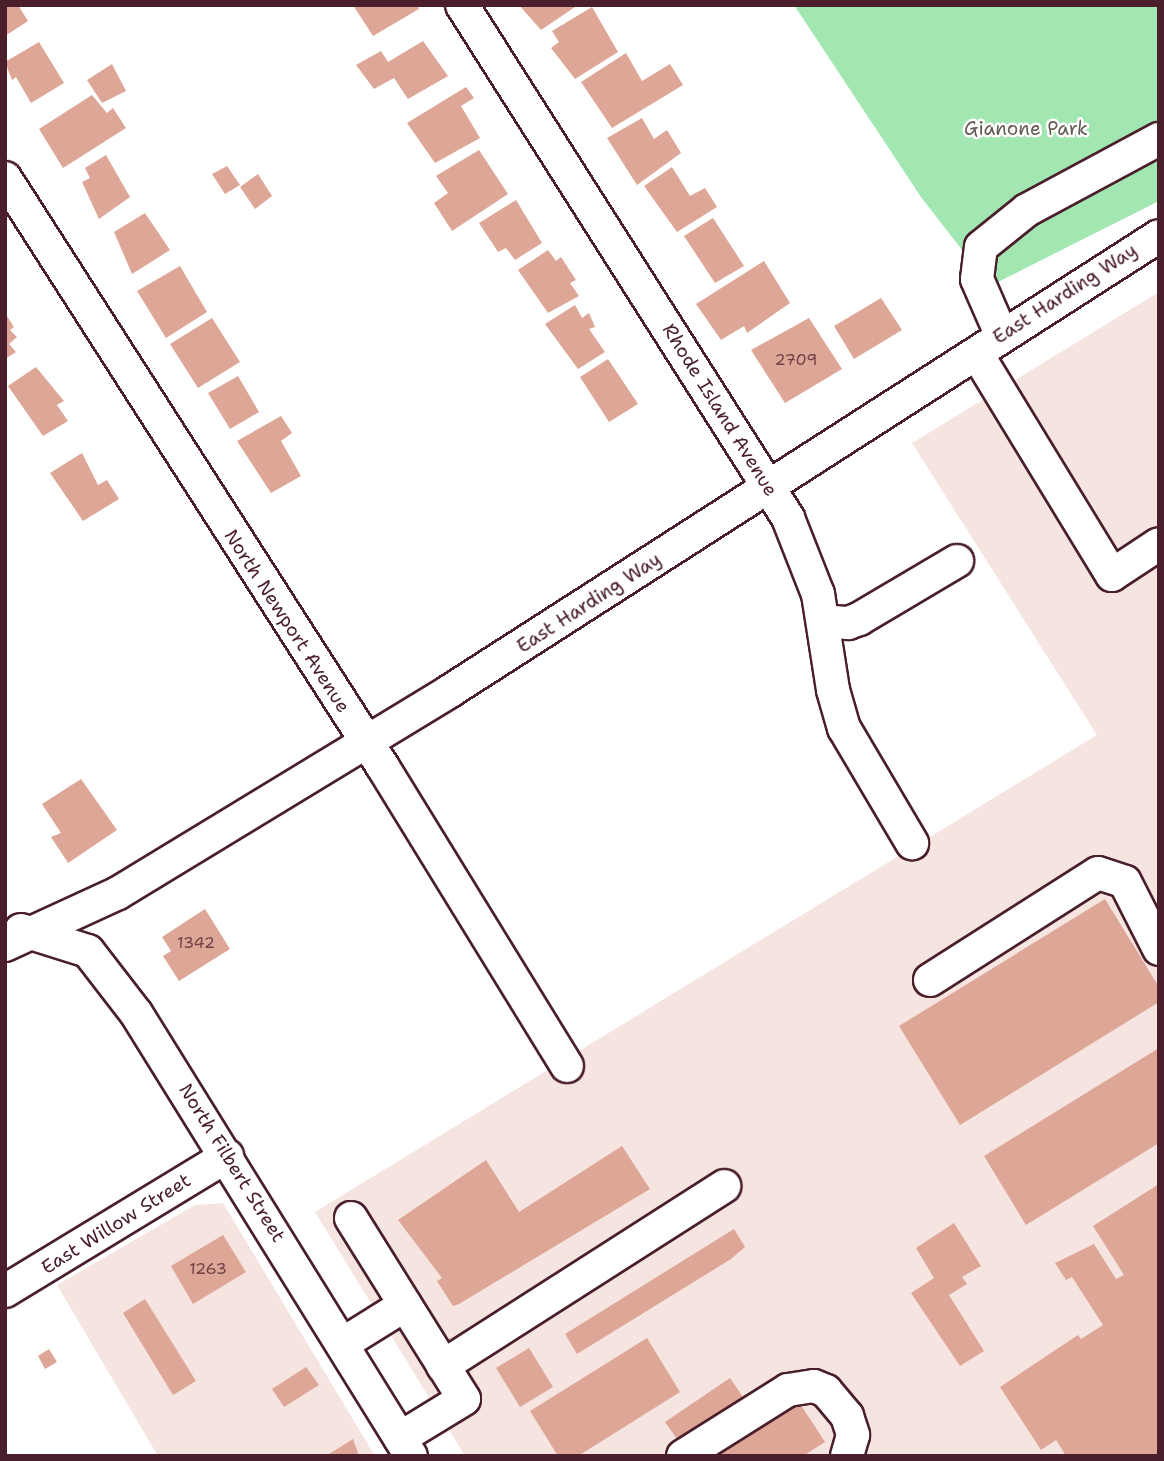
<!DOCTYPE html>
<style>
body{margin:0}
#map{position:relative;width:1164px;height:1461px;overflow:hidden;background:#fff;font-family:"Shantell Sans",sans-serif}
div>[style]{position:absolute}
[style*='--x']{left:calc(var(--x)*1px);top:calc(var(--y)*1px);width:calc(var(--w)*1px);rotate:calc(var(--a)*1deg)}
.built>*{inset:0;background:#f5e4e0}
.green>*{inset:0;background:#a2e6b1}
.building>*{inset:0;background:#dea697}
.roads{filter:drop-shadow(2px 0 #4a1f2b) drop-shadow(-2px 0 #4a1f2b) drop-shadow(0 2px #4a1f2b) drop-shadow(0 -2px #4a1f2b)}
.minor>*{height:32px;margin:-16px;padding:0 16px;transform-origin:16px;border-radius:16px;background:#fff}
span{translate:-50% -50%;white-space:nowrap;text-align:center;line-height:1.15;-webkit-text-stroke:5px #fff;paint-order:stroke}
.number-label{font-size:16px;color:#6f4146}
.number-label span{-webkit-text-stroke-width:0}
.park-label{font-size:19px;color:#645b53}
.street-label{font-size:19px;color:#4a1f2b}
.frame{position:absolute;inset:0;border:7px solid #4a1f2b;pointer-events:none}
</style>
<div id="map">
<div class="built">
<i style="clip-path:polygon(1159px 292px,1159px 1456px,465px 1456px,315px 1212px,1097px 735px,912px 443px)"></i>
<i style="clip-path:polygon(223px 1203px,375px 1456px,158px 1456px,57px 1285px,195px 1205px)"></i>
</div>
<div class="green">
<i style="clip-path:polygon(794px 5px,1159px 5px,1159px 201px,990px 286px,921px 197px)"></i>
</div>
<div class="building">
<i style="clip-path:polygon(5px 5px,18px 5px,28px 21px,5px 36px)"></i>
<i style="clip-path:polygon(353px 5px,417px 5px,419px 9px,373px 36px)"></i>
<i style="clip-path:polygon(519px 5px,578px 5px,541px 30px)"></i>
<i style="clip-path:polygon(592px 7px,618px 52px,575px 79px,551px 48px,559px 42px,552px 31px)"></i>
<i style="clip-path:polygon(423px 41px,448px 76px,408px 99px,394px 78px,374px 89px,356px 65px,381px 51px,388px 62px)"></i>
<i style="clip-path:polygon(39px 42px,64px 83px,31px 103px,16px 77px,12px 80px,5px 62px)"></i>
<i style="clip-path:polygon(626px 53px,642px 81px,670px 64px,683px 85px,612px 128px,581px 82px)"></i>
<i style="clip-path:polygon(112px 64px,126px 91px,102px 103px,87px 80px)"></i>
<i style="clip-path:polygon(466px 87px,474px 98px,461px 106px,480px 138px,435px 163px,407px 123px)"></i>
<i style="clip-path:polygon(92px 95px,107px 113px,113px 108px,126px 128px,63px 168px,39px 129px)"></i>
<i style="clip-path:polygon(642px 118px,654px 139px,667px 130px,681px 153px,637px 185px,607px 138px)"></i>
<i style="clip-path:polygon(479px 150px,508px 194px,452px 231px,434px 203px,448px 193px,436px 176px)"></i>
<i style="clip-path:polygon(106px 155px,130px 197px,99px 219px,82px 182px,90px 178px,85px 168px)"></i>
<i style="clip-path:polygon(227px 166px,240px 185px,225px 194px,212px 174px)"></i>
<i style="clip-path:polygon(672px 167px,690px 196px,705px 188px,717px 207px,677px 232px,644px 186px)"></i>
<i style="clip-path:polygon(258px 174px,272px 196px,255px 209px,240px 187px)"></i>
<i style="clip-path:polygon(516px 200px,542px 243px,515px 260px,506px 248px,498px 252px,479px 223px)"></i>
<i style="clip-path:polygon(145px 213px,170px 250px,132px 274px,114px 232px)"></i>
<i style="clip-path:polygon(713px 218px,744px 266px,715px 283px,684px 236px)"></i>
<i style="clip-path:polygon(548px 250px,556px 261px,561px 257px,576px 280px,570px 283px,579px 296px,548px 313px,518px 270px)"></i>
<i style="clip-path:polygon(764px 261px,790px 303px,747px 333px,744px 326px,721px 340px,696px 304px)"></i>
<i style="clip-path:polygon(180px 266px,207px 312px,166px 338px,137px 291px)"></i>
<i style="clip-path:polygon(881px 298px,902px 330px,854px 359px,834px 326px)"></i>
<i style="clip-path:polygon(575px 305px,582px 318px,589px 313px,595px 327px,589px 329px,605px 352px,578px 369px,545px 324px)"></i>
<i style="clip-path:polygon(5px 313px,14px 327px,10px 330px,17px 337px,9px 344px,16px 352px,5px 359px)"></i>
<i style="clip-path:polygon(212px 318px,240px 362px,198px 388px,170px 344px)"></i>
<i style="clip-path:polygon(809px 318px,842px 369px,785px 403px,751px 350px)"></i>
<i style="clip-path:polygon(608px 359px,638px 404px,609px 422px,580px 377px)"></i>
<i style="clip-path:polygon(36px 367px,64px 401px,57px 405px,68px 421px,43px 436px,8px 386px)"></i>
<i style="clip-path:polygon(238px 376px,259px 412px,230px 429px,208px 393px)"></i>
<i style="clip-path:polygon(281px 416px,292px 433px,281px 441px,301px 476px,271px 493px,237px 441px)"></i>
<i style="clip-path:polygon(82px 453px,98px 485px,107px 480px,119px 499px,83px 521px,50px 473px)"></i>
<i style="clip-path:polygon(81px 779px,117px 830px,68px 863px,51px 837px,61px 833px,42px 804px)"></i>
<i style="clip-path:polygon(1105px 899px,1159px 987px,1159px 1002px,960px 1125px,899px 1026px)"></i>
<i style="clip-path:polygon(205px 909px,230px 949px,179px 981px,163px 956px,171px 951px,162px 937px)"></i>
<i style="clip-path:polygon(1159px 1048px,1159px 1143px,1026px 1225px,984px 1156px)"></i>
<i style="clip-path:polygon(622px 1146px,650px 1189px,459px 1304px,453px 1306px,437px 1281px,442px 1278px,398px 1220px,486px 1160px,519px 1212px)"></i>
<i style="clip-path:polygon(1159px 1184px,1159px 1456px,1066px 1456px,1056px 1440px,1041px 1450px,1000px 1387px,1078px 1335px,1081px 1339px,1103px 1325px,1072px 1277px,1066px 1280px,1055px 1263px,1094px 1244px,1116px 1279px,1124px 1275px,1093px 1226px)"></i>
<i style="clip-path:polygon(954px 1223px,981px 1266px,962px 1277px,967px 1284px,949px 1295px,984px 1351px,960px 1366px,911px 1293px,934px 1278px,916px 1248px)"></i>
<i style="clip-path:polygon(734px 1229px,745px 1247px,731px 1259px,577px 1354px,565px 1334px)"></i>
<i style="clip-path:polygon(223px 1235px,246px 1272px,193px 1304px,171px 1266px)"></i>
<i style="clip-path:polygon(145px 1299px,196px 1381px,173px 1395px,123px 1313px)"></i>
<i style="clip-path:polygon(647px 1338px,680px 1392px,578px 1456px,558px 1456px,530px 1411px)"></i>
<i style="clip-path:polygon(529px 1348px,553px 1387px,520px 1407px,496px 1368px)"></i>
<i style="clip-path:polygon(49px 1349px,57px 1362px,45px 1369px,38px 1356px)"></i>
<i style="clip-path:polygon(306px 1367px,319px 1385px,284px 1407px,272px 1389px)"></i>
<i style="clip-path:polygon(730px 1378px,747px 1403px,682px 1446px,665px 1422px)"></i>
<i style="clip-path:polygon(797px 1399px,825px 1442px,803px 1456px,707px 1456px)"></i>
<i style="clip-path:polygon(353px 1439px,359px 1456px,326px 1456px)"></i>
</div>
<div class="roads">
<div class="minor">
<i style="--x:462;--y:5;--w:608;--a:57.56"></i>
<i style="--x:788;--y:518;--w:82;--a:68.5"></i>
<i style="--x:818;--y:594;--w:97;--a:81.1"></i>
<i style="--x:833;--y:690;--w:40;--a:74"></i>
<i style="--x:844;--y:728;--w:134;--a:59.4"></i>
<i style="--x:5;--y:178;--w:700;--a:57.31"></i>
<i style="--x:383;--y:767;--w:351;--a:58.4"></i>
<i style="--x:1001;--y:334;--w:60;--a:-113.6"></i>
<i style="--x:977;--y:279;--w:32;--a:-83"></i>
<i style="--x:981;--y:247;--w:59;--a:-38.8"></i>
<i style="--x:1027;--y:210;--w:150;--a:-28.3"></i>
<i style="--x:977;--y:354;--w:259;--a:58.6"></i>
<i style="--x:1112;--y:575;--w:56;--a:-33.4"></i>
<i style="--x:823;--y:621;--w:25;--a:5"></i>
<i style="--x:848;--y:623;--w:12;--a:-20"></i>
<i style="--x:859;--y:619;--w:114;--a:-30.6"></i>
<i style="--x:21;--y:930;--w:70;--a:17.4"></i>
<i style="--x:88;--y:951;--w:78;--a:52.3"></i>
<i style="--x:136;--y:1013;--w:521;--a:58.17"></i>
<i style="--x:5;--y:945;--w:124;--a:-24.7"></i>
<i style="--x:118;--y:893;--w:389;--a:-31.3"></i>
<i style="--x:450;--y:691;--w:842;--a:-32.69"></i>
<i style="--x:930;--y:980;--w:199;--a:-32.5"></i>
<i style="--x:1098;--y:873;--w:28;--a:18"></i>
<i style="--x:1125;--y:882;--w:75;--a:63.1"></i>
<i style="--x:351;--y:1218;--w:213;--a:58"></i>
<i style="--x:464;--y:1399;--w:75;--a:148.6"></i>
<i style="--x:5;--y:1291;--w:260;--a:-31.3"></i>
<i style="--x:344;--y:1343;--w:72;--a:-31.9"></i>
<i style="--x:443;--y:1366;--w:334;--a:-32.6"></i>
<i style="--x:683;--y:1456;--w:124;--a:-32.2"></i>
<i style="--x:788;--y:1390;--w:26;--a:-9"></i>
<i style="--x:814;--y:1386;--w:13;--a:23"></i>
<i style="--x:826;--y:1391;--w:33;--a:50"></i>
<i style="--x:847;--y:1416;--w:20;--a:72"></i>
<i style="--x:853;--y:1435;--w:22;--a:106"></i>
</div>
</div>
<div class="number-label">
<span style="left:796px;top:360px">2709</span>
<span style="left:196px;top:943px">1342</span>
<span style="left:208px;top:1269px">1263</span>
</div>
<div class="park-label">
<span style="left:1026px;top:129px">Gianone Park</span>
</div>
<div class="street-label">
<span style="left:1065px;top:294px;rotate:-33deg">East Harding Way</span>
<span style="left:720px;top:410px;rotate:58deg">Rhode Island Avenue</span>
<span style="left:589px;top:603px;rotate:-33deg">East Harding Way</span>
<span style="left:287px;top:621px;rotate:57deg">North Newport Avenue</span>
<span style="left:232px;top:1163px;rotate:58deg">North Filbert Street</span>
<span style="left:116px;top:1224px;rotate:-32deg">East Willow Street</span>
</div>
<div class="frame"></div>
</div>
